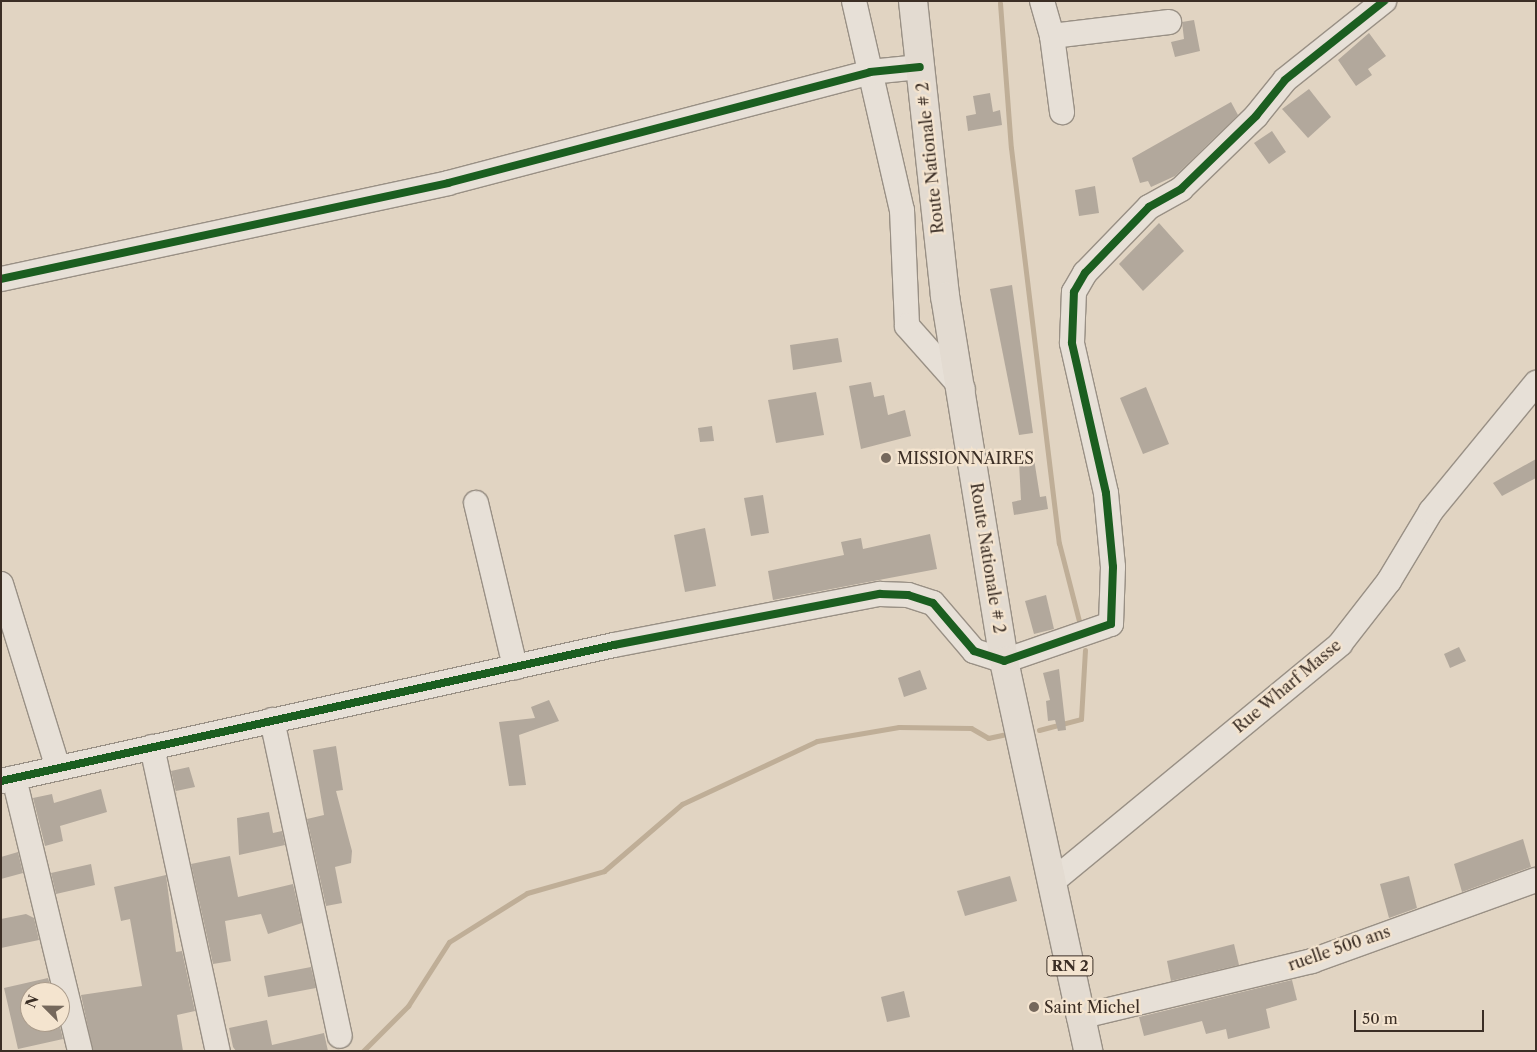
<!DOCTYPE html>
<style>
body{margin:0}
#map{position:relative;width:1537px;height:1052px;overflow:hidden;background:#e1d4c2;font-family:"Libre Caslon Text",serif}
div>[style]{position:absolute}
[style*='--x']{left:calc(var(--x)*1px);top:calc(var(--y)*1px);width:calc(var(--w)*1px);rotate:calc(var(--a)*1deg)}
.stream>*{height:5px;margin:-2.5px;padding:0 2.5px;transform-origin:2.5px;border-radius:2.5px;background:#bfae97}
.building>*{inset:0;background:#b2a89c}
.roads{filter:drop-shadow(1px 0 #999085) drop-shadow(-1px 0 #999085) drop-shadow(0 1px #999085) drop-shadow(0 -1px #999085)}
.minor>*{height:24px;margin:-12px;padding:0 12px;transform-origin:12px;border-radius:12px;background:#e7e0d7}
.major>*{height:28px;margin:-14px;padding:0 14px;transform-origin:14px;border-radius:14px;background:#e3dbd1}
.cycleway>*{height:8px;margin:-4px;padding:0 4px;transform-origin:4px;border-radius:4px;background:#1b5e20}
.dots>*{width:14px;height:14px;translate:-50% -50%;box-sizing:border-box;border:2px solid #f4e4cf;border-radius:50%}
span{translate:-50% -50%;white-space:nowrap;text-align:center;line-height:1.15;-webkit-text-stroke:4.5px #f4e4cf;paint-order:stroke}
.shield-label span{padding:1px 4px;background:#f4e4cf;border:1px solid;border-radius:4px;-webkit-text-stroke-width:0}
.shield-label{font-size:15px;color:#3b2e25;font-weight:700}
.street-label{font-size:16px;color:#3b2e25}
.poi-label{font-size:16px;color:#3b2e25}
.left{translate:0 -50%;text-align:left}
.frame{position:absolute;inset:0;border:2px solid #3b2e25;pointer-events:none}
.north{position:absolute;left:20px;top:982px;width:50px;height:50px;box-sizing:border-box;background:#f4e4cf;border:1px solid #aa9b8b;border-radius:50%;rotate:293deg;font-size:14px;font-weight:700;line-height:20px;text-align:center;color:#3b2e25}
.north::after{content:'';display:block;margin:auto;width:18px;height:22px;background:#75685c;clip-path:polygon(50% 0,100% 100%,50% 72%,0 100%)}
.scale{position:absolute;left:1354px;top:1010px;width:130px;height:22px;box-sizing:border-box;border:2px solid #3b2e25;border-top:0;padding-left:6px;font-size:15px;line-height:18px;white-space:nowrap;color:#3b2e25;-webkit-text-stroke:4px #f4e4cf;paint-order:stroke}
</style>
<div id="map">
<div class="stream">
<i style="--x:1000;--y:3;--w:145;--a:85.7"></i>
<i style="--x:1011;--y:148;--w:398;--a:83.1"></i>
<i style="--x:1059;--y:543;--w:85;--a:75.6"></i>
<i style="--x:1039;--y:730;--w:43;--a:-14.7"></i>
<i style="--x:1081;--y:719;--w:69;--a:-86.7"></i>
<i style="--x:363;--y:1051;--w:64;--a:-45"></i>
<i style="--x:408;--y:1006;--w:76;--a:-57.4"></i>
<i style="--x:449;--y:942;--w:92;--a:-32.1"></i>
<i style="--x:527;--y:893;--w:80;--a:-15.9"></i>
<i style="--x:604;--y:871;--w:103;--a:-40.7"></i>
<i style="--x:682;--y:804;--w:149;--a:-25"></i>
<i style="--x:817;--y:741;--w:83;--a:-9.7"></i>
<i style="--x:899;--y:727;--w:72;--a:0.8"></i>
<i style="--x:971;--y:728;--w:20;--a:30"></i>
<i style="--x:988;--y:738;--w:19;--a:-12"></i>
</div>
<div class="building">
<i style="clip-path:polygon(1194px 20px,1200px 51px,1175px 57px,1171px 42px,1184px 39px,1182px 22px)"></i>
<i style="clip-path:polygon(1369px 33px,1386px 56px,1368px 69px,1372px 75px,1356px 86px,1338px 60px)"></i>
<i style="clip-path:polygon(1309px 89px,1331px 117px,1308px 138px,1282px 109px)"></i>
<i style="clip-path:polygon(990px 93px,993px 112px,1000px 110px,1002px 125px,968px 131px,966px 116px,976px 114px,973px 96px)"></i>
<i style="clip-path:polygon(1231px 102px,1238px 115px,1175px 176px,1151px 187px,1148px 181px,1140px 183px,1132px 158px)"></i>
<i style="clip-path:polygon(1272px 131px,1286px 152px,1269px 164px,1254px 143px)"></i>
<i style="clip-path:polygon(1095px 186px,1099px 213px,1079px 216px,1075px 190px)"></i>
<i style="clip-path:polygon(1159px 223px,1184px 251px,1143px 291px,1119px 264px)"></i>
<i style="clip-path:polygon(1012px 285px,1033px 433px,1019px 435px,990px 289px)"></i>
<i style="clip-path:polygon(838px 338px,842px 362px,793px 370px,790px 345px)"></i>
<i style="clip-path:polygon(871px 382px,874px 397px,884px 395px,888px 415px,905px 410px,911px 436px,861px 449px,849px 386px)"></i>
<i style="clip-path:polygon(1146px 387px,1169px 444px,1143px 454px,1120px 398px)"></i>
<i style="clip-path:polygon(816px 392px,824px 435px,776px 443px,768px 400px)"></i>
<i style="clip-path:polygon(712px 426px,714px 441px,700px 442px,698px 428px)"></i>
<i style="clip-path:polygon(1034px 459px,1040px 497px,1046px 496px,1048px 509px,1014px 515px,1012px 502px,1021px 500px,1019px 462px)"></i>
<i style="clip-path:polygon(1536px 459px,1536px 478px,1502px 496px,1493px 483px)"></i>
<i style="clip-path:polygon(763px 495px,769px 533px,751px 536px,744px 498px)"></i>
<i style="clip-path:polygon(705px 528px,716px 586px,685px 592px,674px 535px)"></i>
<i style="clip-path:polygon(930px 534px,937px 569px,773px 600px,768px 571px,844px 555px,841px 542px,861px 538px,863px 549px)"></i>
<i style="clip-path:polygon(1046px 595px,1054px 629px,1034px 634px,1025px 601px)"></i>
<i style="clip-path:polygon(1459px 647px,1466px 661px,1450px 668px,1444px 654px)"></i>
<i style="clip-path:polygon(1059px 669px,1066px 730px,1058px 731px,1055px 720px,1048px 721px,1046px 701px,1050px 700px,1043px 673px)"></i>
<i style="clip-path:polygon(920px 670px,927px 689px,904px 697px,898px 678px)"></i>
<i style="clip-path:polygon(549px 700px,559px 721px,519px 735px,526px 785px,509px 786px,499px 722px,535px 718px,531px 707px)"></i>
<i style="clip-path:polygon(336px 746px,343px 790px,336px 791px,352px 851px,351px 863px,335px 867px,342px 903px,326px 906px,307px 819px,324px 815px,313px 750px)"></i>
<i style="clip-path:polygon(189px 767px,195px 787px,176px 791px,177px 797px,171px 771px)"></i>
<i style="clip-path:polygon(101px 789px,107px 812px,60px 826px,63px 841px,45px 846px,33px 798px,52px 794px,54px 803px)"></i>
<i style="clip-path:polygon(269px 812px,273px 833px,282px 831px,285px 845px,239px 855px,237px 818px)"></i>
<i style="clip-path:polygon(1523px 839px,1531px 867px,1462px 892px,1454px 864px)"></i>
<i style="clip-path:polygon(18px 852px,23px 873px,1px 879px,1px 857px)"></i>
<i style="clip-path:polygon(230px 856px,238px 897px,293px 884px,302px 923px,268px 934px,261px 914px,225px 921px,231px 961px,213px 964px,191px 864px)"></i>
<i style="clip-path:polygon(91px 864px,95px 885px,56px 894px,51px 873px)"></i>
<i style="clip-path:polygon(166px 875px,176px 952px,182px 951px,195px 1011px,177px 1015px,183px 1051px,93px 1051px,81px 995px,142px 986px,130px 919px,121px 921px,114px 887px)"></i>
<i style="clip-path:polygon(1010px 876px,1017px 901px,965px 916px,957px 891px)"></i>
<i style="clip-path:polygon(1409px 876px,1417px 908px,1389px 918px,1380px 884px)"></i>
<i style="clip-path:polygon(26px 914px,34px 918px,39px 940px,1px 948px,1px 919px)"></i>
<i style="clip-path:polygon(1234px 944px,1239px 965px,1171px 981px,1167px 961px)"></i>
<i style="clip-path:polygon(311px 967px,316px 988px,268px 997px,264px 976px)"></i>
<i style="clip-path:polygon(48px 978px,52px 992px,30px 992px,30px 1022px,59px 1022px,63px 1039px,18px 1049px,4px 988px)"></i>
<i style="clip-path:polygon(1292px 980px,1297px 1000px,1266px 1009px,1270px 1028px,1228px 1039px,1226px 1029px,1206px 1034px,1202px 1021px,1144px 1036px,1139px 1017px)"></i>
<i style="clip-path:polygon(904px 991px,910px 1017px,887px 1022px,881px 997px)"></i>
<i style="clip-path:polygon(267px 1020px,272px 1045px,324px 1033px,328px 1051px,236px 1051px,233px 1047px,229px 1028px)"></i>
</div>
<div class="roads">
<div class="minor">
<i style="--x:854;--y:1;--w:214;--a:77.1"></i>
<i style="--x:902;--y:210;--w:116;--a:87.5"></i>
<i style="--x:907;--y:326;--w:84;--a:48.4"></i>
<i style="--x:1042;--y:1;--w:36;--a:74"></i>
<i style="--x:1052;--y:36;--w:77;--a:82.5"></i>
<i style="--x:1052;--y:36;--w:118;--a:-6.8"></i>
<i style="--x:1;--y:279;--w:457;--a:-12.1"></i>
<i style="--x:448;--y:183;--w:436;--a:-14.7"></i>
<i style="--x:870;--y:72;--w:50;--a:-5.7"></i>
<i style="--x:476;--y:503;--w:169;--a:76.6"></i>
<i style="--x:1;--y:584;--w:193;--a:72.8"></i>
<i style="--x:272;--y:720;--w:323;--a:77.9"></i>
<i style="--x:152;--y:747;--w:311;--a:77.8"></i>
<i style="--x:14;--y:778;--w:281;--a:76.4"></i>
<i style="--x:1;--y:781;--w:628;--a:-12.51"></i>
<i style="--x:614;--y:645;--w:271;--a:-10.9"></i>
<i style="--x:880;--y:594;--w:28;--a:2"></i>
<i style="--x:908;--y:595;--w:26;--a:18"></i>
<i style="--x:933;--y:603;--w:63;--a:49.5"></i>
<i style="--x:974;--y:651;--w:32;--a:18"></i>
<i style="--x:1004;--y:661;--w:113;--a:-19.1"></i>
<i style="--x:1111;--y:624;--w:57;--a:-88"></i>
<i style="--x:1113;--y:567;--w:74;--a:-95.4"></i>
<i style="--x:1106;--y:493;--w:154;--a:-102.8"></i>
<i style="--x:1072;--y:343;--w:51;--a:-87.8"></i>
<i style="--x:1074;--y:292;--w:22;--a:-60"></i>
<i style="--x:1085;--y:273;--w:92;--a:-45.9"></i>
<i style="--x:1149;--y:207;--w:37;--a:-29"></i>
<i style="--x:1181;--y:189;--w:105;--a:-44.2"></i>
<i style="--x:1256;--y:116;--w:46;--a:-51.1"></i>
<i style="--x:1285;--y:80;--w:127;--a:-38.6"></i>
<i style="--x:1053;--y:881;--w:372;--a:-39.5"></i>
<i style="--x:1340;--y:644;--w:80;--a:-52.1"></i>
<i style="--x:1389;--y:581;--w:82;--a:-59"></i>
<i style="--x:1431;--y:511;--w:166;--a:-50.6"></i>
<i style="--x:1079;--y:1017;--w:240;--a:-13.5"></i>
<i style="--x:1312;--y:961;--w:238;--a:-19.9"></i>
</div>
<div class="major">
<i style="--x:913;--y:1;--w:297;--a:83.8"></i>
<i style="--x:945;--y:296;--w:370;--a:80.8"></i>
<i style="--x:1004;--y:661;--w:399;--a:77.8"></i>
</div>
</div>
<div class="cycleway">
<i style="--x:1;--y:279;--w:457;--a:-12.1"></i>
<i style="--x:448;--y:183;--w:436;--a:-14.7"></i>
<i style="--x:870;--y:72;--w:50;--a:-5.7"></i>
<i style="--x:1;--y:781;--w:628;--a:-12.51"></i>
<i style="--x:614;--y:645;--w:271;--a:-10.9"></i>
<i style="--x:880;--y:594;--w:28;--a:2"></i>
<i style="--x:908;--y:595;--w:26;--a:18"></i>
<i style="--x:933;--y:603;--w:63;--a:49.5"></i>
<i style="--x:974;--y:651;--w:32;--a:18"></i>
<i style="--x:1004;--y:661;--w:113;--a:-19.1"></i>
<i style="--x:1111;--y:624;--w:57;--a:-88"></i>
<i style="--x:1113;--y:567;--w:74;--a:-95.4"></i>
<i style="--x:1106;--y:493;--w:154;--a:-102.8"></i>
<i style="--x:1072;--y:343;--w:51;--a:-87.8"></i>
<i style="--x:1074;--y:292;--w:22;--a:-60"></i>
<i style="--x:1085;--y:273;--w:92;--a:-45.9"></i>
<i style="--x:1149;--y:207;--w:37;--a:-29"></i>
<i style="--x:1181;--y:189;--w:105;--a:-44.2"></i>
<i style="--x:1256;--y:116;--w:46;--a:-51.1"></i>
<i style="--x:1285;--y:80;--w:127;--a:-38.6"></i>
</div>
<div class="dots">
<i style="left:886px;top:458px;background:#75685c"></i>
<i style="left:1034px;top:1007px;background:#75685c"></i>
</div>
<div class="shield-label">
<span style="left:1070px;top:966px">RN 2</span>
</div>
<div class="street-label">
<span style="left:930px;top:158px;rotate:-96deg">Route Nationale # 2</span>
<span style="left:988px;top:558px;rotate:81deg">Route Nationale # 2</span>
<span style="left:1287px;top:686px;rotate:-40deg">Rue Wharf Masse</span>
<span style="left:1339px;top:948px;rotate:-19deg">ruelle 500 ans</span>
</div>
<div class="poi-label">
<span class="left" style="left:897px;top:458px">MISSIONNAIRES</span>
<span class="left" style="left:1044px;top:1007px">Saint Michel</span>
</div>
<div class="frame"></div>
<div class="north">N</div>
<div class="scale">50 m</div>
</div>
